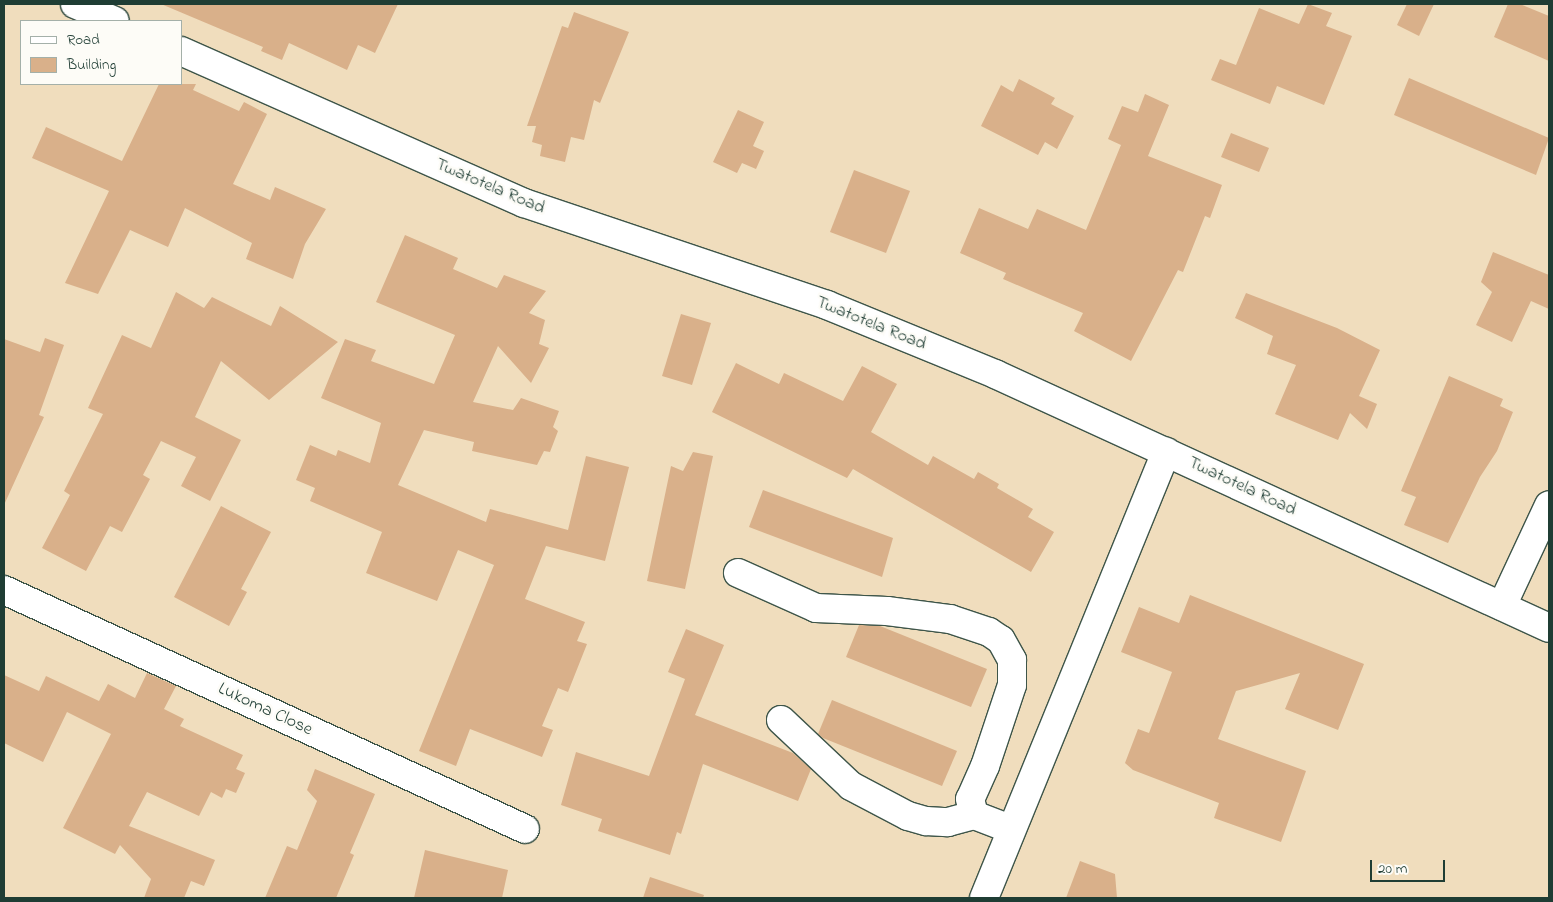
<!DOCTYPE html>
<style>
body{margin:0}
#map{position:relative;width:1553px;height:902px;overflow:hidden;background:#f0ddbd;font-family:"Indie Flower",sans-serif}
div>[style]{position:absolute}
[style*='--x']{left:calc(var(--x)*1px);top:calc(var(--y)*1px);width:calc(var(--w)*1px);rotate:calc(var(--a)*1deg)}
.building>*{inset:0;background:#d9b08a}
.roads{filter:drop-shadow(1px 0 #3e5549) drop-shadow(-1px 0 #3e5549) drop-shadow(0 1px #3e5549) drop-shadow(0 -1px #3e5549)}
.minor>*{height:28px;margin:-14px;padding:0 14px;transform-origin:14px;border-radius:14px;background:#fff}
span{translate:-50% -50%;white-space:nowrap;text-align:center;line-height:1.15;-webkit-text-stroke:5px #fdfcf7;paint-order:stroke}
.street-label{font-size:18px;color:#1f3d34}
.frame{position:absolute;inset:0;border:5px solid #1f3d34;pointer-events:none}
.legend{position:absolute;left:20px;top:20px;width:162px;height:65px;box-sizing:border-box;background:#fdfcf7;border:1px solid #a4b0a9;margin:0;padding:6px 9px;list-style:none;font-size:15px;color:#1f3d34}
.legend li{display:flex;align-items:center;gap:10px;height:25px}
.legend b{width:25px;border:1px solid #a4b0a9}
.scale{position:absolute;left:1370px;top:860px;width:75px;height:22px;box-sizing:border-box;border:2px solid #1f3d34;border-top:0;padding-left:6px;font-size:15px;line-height:18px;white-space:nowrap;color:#1f3d34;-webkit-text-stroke:4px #fdfcf7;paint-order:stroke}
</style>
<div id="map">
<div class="building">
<i style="clip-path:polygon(161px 4px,398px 4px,375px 53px,358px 45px,347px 70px,289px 43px,282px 60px,261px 51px,263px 47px)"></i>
<i style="clip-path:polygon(1308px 4px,1332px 13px,1326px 26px,1352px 36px,1324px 105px,1277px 86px,1270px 104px,1211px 80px,1220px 59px,1236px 65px,1259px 8px,1299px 24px)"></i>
<i style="clip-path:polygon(1407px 4px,1434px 4px,1419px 36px,1397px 25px)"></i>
<i style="clip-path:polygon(1508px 4px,1520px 4px,1549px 16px,1549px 61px,1494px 37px)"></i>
<i style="clip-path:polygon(574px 12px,629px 32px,600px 103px,594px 100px,584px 140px,571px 137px,565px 162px,540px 156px,542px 145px,532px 142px,536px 126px,527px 126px,562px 26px,568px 28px)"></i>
<i style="clip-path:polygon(1409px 78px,1549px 138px,1536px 175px,1394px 115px)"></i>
<i style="clip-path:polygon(1019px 79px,1055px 98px,1051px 104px,1074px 116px,1057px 149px,1045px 142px,1038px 155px,981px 126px,1001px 85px,1013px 92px)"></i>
<i style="clip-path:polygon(159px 84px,196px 84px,193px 90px,239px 111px,244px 102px,267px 114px,233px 184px,270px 200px,275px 187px,326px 209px,305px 244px,293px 279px,246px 259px,252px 243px,185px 208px,168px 247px,130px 230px,98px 294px,65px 283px,109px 191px,32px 158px,46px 127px,122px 161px)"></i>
<i style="clip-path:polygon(1145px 94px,1169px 105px,1148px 156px,1222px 185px,1210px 218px,1205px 216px,1183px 272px,1178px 270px,1131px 361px,1074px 331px,1083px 313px,1003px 279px,1006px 273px,960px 253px,979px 208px,1028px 229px,1037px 209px,1086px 230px,1121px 145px,1108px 139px,1122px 106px,1138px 112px)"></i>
<i style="clip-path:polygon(738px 110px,764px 122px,753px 146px,764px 151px,756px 169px,742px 163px,737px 173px,713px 162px)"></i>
<i style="clip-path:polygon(1231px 133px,1269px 148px,1259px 172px,1221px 157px)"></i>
<i style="clip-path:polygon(854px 170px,910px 191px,886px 253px,830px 232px)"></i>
<i style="clip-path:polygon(405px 235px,458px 258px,453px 269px,497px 288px,504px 275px,546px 291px,529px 313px,545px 320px,539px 344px,549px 348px,531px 383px,498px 346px,473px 402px,513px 410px,521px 398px,559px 411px,553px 427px,558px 431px,550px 452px,544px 451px,537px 465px,472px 451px,474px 442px,424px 430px,398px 485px,486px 522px,490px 509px,568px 530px,586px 456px,629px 467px,605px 561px,546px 546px,525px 599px,585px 622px,577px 641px,587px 644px,568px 692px,558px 688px,542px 726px,553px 730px,542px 757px,470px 729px,456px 766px,419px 751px,494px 565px,458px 550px,437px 601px,366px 573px,382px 532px,310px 501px,315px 488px,296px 480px,310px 445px,336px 456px,338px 450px,370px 463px,381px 423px,321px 398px,345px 339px,376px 350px,371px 361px,434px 384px,455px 335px,376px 302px)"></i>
<i style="clip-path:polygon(1493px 252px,1549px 275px,1549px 309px,1531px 301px,1512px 342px,1476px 325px,1492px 292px,1481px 282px)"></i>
<i style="clip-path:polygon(176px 292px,204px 308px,212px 297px,271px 326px,280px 306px,338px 342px,269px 400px,221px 361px,195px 417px,241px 440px,210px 501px,181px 486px,196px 457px,161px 441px,143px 475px,150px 479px,122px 532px,110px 526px,86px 571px,42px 548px,70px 495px,64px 491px,103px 414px,88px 408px,122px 335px,151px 348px)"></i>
<i style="clip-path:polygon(1246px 293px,1337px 328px,1380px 350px,1359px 396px,1377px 404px,1367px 429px,1350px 413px,1338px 440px,1275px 414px,1296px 365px,1267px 354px,1273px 336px,1235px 318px)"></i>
<i style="clip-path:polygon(681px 314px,711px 323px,692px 385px,662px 376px)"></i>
<i style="clip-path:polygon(45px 338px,64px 345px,39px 415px,44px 417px,4px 505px,4px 339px,40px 352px)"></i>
<i style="clip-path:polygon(736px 363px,779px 384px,784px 373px,843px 401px,862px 366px,897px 384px,871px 432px,928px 465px,933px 456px,974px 479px,978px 472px,999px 484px,997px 488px,1033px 509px,1028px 517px,1054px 532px,1031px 572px,853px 469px,847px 478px,712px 412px)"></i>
<i style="clip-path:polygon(1449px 376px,1503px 399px,1500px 406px,1513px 412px,1497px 451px,1480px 477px,1448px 543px,1404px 525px,1416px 497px,1401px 491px)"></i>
<i style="clip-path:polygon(693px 452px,713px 456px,685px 589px,647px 581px,671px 466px,683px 471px)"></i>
<i style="clip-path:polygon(763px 490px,893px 538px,882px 577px,749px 527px)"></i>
<i style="clip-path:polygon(221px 506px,271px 532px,241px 589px,247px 592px,229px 626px,174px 597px)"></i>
<i style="clip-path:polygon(1190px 595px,1364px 664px,1338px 730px,1285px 709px,1300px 673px,1236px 691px,1218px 739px,1306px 771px,1281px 842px,1214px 818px,1219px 803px,1133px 770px,1125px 763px,1138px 729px,1149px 733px,1172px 672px,1121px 652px,1139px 607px,1179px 623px)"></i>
<i style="clip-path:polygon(859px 625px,880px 626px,987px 669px,971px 707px,846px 657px)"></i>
<i style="clip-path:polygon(686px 629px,724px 645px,695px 715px,793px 753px,811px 769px,798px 801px,703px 764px,681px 834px,677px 832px,670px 855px,598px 831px,602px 819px,561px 805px,576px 752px,649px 776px,685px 679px,668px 672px)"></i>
<i style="clip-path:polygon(147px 673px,176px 686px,164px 709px,184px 719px,180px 726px,243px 755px,236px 769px,245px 773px,236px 793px,226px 789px,222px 798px,211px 792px,199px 816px,147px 792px,129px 826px,215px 860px,204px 886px,191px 881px,184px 898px,144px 898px,151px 879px,120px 845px,115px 854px,63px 828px,111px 734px,67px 712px,43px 762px,4px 743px,4px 675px,39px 691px,46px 676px,99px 701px,108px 684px,135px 698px)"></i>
<i style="clip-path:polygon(832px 700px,957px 751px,942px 786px,823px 738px,818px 734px)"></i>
<i style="clip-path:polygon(315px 769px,375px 794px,350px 853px,354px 855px,336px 898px,265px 898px,287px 846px,297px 850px,317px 801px,307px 790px)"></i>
<i style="clip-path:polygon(425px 850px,508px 870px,502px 898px,414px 898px)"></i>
<i style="clip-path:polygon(1080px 861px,1115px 874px,1117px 898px,1066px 898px)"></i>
<i style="clip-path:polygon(650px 877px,704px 895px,703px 898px,643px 898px)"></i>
</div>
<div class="roads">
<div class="minor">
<i style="--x:75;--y:4;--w:43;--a:23"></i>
<i style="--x:181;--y:51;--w:375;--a:23.9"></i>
<i style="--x:524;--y:203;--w:320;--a:18.6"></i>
<i style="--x:827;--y:305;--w:182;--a:22.3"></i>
<i style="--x:995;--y:374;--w:609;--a:24.63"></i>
<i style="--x:738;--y:573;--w:85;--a:24.2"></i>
<i style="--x:816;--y:608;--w:71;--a:2.4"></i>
<i style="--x:887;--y:611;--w:64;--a:7.2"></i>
<i style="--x:950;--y:619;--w:41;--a:18.4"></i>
<i style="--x:989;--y:632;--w:14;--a:34"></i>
<i style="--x:1001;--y:640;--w:23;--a:61"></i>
<i style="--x:1012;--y:660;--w:25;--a:90"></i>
<i style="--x:1012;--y:685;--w:85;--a:108.4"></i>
<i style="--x:985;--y:766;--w:36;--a:114"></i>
<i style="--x:970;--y:799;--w:16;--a:76"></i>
<i style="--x:974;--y:815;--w:39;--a:21"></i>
<i style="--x:4;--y:590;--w:573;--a:24.64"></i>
<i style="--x:1502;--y:606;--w:111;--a:-65"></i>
<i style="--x:781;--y:720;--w:96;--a:43.3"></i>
<i style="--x:851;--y:786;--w:64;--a:27.8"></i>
<i style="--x:908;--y:816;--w:19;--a:16"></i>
<i style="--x:926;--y:821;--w:22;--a:3"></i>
<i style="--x:948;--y:822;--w:27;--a:-15"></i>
<i style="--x:984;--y:898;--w:482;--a:-67.8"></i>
</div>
</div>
<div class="street-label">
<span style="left:490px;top:187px;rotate:23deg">Twatotela Road</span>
<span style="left:871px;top:324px;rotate:22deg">Twatotela Road</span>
<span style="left:1242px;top:487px;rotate:25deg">Twatotela Road</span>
<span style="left:265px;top:710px;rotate:25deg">Lukoma Close</span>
</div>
<div class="frame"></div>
<ul class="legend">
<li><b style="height:6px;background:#fff"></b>Road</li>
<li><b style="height:14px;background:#d9b08a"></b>Building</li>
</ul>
<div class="scale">20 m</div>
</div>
